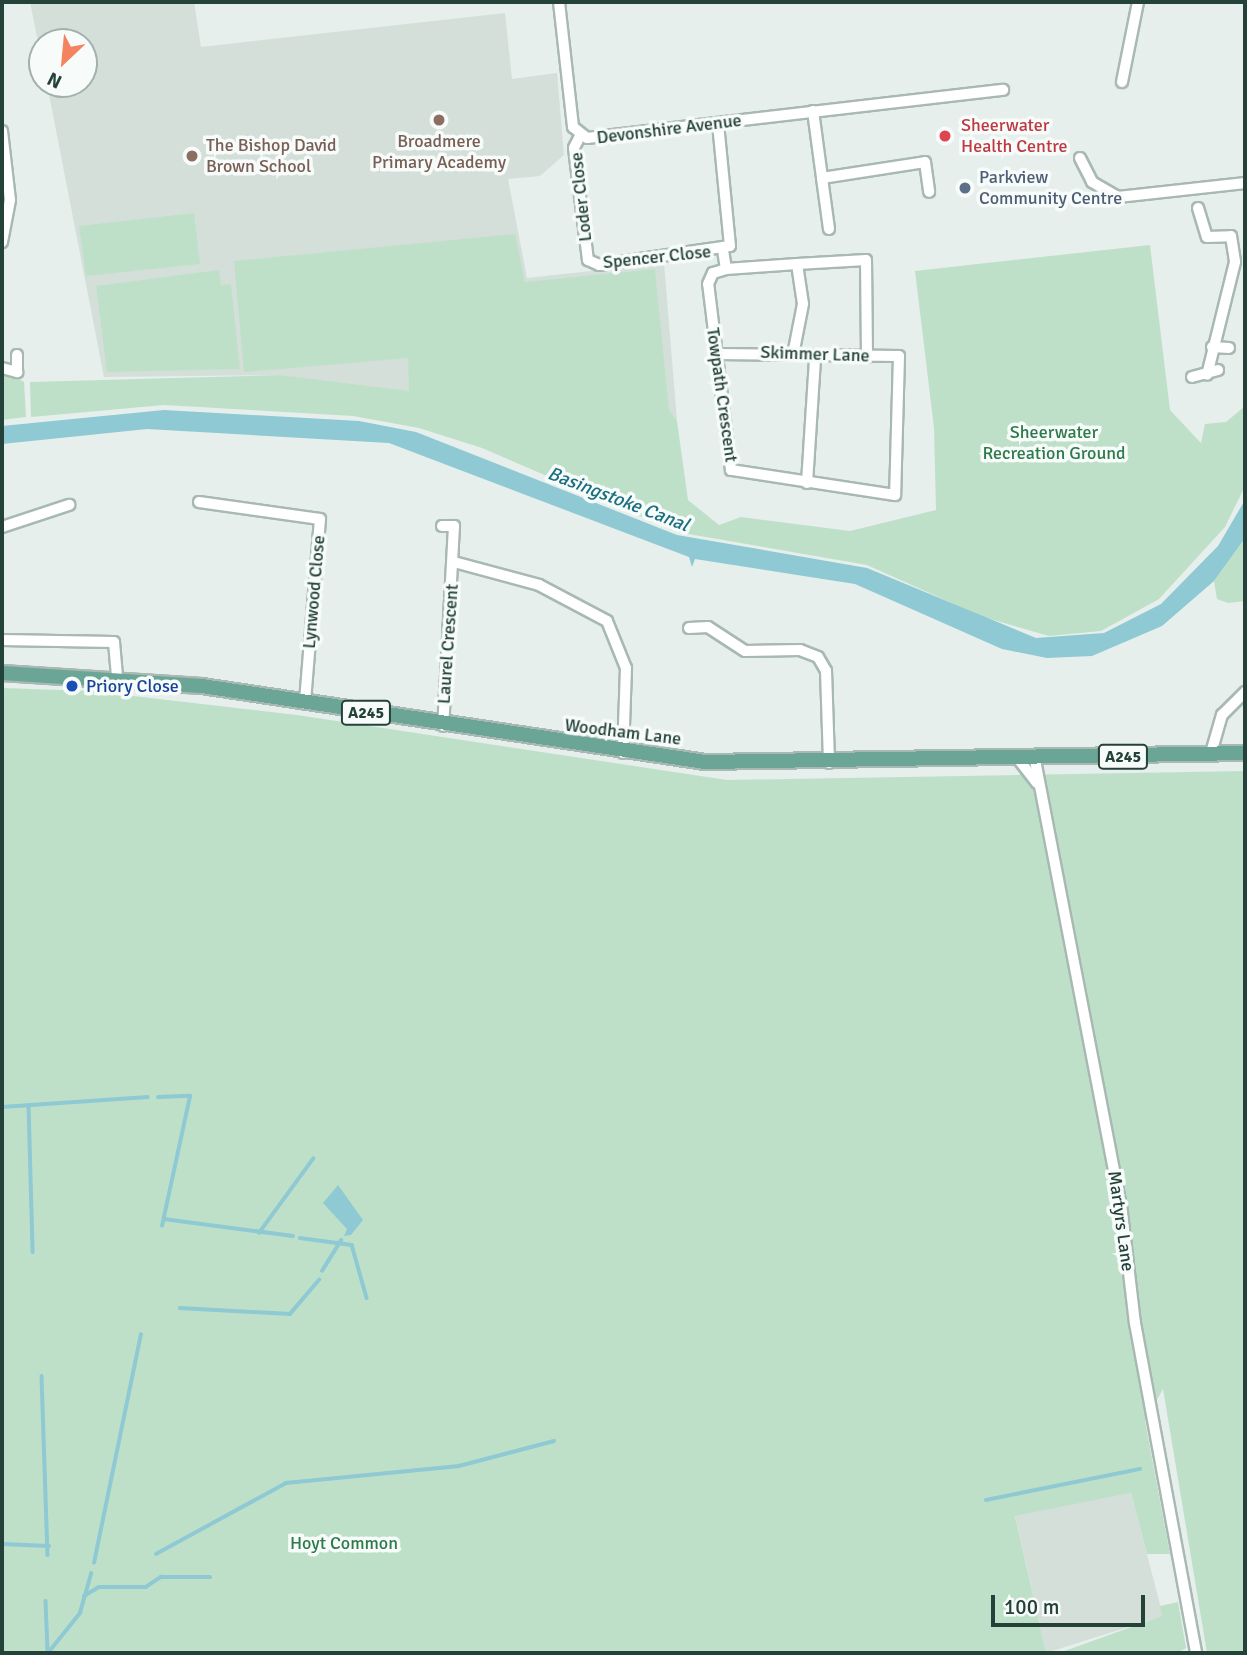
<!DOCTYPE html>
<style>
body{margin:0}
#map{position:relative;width:1247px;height:1655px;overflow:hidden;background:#e6efeb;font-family:Signika,sans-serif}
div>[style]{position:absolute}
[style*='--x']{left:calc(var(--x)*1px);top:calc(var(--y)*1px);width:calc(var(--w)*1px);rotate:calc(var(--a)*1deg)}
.built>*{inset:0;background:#d4dfda}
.green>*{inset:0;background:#bfe0c8}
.water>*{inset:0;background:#8ec9d4}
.stream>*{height:3.5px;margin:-1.75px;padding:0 1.75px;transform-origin:1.75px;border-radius:1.75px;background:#8ec9d4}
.roads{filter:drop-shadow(2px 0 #a8b8b2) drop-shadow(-2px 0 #a8b8b2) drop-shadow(0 2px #a8b8b2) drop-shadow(0 -2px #a8b8b2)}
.street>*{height:10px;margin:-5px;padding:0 5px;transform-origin:5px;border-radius:5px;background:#fff}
.primary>*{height:14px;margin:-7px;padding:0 7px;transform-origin:7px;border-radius:7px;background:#6aa596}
.dots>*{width:19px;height:19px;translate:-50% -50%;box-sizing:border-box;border:4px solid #f7fbf9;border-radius:50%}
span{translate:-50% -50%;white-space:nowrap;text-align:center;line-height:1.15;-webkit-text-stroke:7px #f7fbf9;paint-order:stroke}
.shield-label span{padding:2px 5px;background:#f7fbf9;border:2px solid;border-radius:5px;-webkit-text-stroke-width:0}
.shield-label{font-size:16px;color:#24423a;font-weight:700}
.health-label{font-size:18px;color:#be3a42}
.left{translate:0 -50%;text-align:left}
.street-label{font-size:18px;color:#24423a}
.education-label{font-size:18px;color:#785e54}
.service-label{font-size:18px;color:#4e5e75}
.park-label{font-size:18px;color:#2d7a4b}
.transit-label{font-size:18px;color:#164399}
.water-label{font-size:19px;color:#1c6f80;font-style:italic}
.frame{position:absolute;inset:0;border:4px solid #24423a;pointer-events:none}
.north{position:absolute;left:28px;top:28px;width:70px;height:70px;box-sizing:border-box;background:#f7fbf9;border:2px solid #a3b1ad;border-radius:50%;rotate:206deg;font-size:19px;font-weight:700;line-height:28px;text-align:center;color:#24423a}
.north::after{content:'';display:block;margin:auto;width:24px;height:32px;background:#f4845f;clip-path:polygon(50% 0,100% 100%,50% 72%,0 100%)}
.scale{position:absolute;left:991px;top:1595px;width:154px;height:32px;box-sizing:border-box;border:4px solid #24423a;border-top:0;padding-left:9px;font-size:21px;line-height:24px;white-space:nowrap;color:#24423a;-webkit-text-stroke:5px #f7fbf9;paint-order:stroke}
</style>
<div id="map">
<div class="built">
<i style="clip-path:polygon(30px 2px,194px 2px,201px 47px,505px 13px,512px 79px,557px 73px,564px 155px,540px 176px,508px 179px,527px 278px,664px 263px,677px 421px,591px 423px,280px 375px,104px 377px,47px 84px,84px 84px,84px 42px,42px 42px,42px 61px)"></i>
<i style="clip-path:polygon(1131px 1493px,1163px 1616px,1046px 1653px,1015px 1515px)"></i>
</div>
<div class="green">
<i style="clip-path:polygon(194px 213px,200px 264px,86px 276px,79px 226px)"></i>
<i style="clip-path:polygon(515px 234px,525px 282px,655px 269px,669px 410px,677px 421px,688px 500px,719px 525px,741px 517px,850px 531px,936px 510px,934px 428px,915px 271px,1150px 245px,1170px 410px,1201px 443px,1205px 424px,1226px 422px,1245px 406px,1245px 486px,1225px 527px,1159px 599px,1101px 631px,1049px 636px,983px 617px,867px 565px,677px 532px,482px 448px,419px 428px,353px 416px,164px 405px,31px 417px,30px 382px,280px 375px,409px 391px,408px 358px,244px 372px,234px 261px)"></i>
<i style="clip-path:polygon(219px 270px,221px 285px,231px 284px,240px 369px,107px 372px,96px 286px)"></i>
<i style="clip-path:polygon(2px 368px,24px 382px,26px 417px,2px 420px)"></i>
<i style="clip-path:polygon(1245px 538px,1245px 601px,1228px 603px,1217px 599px,1214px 581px)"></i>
<i style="clip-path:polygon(2px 688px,90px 691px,297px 715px,727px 780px,1245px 771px,1245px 1653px,1207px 1653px,1163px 1389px,1145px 1421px,1170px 1554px,1147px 1554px,1131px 1493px,1015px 1516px,1046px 1653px,2px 1653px)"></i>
<i style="clip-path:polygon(1178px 1602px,1186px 1648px,1177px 1653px,1059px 1653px,1162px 1616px,1160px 1606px)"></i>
</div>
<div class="water">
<i style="clip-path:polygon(164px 410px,359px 421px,416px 432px,677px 535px,867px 568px,1036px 638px,1104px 633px,1161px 604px,1218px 546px,1245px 500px,1245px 538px,1214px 581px,1162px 626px,1092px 656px,1047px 658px,1002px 649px,855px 584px,695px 559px,692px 567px,689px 557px,389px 443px,147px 429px,2px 444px,2px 426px)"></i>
<i style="clip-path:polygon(338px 1185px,363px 1220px,351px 1235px,344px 1236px,347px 1229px,323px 1203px)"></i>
</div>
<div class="stream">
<i style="--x:158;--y:1097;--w:32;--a:-2"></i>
<i style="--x:29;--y:1105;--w:147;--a:88.4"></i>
<i style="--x:2;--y:1107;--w:146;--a:-3.9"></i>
<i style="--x:164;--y:1219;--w:130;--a:7.5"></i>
<i style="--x:162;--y:1226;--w:132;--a:-77.8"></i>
<i style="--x:259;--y:1233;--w:92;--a:-53.9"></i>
<i style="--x:300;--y:1238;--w:52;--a:7.7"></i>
<i style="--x:352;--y:1245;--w:55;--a:74.2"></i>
<i style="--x:322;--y:1271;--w:36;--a:-58"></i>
<i style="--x:180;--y:1308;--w:110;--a:3.1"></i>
<i style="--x:290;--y:1314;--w:45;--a:-49.5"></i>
<i style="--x:42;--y:1376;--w:179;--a:88.1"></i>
<i style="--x:986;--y:1500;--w:157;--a:-11.4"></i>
<i style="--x:2;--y:1544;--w:47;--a:2.4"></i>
<i style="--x:156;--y:1554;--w:148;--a:-28.6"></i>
<i style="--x:286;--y:1483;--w:174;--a:-5.6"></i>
<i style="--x:459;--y:1466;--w:98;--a:-14.7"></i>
<i style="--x:94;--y:1563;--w:233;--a:-78.4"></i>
<i style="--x:84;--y:1596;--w:17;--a:-31"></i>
<i style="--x:99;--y:1587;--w:47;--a:0"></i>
<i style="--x:146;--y:1587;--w:18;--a:-34"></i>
<i style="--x:161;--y:1577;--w:49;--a:0"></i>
<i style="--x:46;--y:1601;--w:50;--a:87.7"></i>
<i style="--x:48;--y:1653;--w:51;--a:-51.3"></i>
<i style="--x:80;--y:1613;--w:41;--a:-74.2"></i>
</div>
<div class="roads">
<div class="street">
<i style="--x:559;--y:2;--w:126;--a:83.6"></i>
<i style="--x:573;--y:127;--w:18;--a:38"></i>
<i style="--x:587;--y:138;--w:419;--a:-6.6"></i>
<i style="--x:1122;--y:82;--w:82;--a:-78.7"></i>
<i style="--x:813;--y:111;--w:68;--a:82.3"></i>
<i style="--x:2;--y:131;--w:69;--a:83.4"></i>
<i style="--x:10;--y:200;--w:43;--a:100.8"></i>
<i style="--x:580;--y:136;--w:13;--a:117"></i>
<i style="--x:574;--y:148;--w:113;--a:82.9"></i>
<i style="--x:588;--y:260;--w:12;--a:24"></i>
<i style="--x:599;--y:265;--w:132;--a:-8.3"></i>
<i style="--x:730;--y:246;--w:123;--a:-95.6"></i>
<i style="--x:1080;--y:158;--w:27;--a:63"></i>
<i style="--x:1092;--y:182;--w:30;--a:30"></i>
<i style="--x:1118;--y:197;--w:128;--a:-6.3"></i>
<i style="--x:1198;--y:208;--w:30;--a:73"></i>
<i style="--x:1207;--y:237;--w:24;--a:-2"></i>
<i style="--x:1231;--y:236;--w:26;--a:81"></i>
<i style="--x:1235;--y:262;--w:116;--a:103.9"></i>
<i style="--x:829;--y:229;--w:51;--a:-97.8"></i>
<i style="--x:822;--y:178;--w:104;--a:-8.8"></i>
<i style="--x:925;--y:162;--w:30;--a:82"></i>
<i style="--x:797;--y:264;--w:69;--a:-3.3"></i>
<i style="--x:866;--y:260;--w:97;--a:89.4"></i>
<i style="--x:726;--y:269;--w:71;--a:-4"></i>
<i style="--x:797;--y:264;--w:40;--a:81.5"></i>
<i style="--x:803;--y:304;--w:52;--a:101.1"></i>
<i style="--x:1212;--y:347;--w:17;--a:3"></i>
<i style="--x:717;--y:354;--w:182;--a:0.6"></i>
<i style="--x:899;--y:356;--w:139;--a:91.6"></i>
<i style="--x:895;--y:495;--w:166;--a:-171.3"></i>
<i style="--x:731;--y:470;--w:187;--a:-97"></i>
<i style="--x:708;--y:284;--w:12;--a:-66"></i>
<i style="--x:713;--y:273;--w:14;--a:-17"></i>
<i style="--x:726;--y:269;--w:18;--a:-99"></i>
<i style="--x:2;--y:368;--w:16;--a:15"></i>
<i style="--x:17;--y:372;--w:17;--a:-90"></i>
<i style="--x:1192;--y:377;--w:27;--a:-15"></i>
<i style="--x:807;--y:483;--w:125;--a:-86.3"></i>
<i style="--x:199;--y:502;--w:122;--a:8"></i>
<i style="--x:320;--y:519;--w:185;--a:94.7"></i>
<i style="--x:442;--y:526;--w:12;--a:0"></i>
<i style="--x:454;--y:526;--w:200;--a:93.1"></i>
<i style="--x:2;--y:527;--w:71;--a:-18.2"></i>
<i style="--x:454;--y:562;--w:88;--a:15.1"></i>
<i style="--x:539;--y:585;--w:77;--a:27.9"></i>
<i style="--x:607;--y:621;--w:51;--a:68"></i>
<i style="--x:626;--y:668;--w:85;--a:92"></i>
<i style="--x:689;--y:628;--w:19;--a:-3"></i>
<i style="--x:708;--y:627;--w:44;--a:33"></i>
<i style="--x:745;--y:651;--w:55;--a:-1"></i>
<i style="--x:800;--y:650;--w:19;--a:21"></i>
<i style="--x:818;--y:657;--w:16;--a:60"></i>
<i style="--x:826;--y:671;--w:92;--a:88.1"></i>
<i style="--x:2;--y:640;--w:112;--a:1"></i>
<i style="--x:114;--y:642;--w:37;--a:85"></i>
<i style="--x:1211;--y:753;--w:40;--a:-74"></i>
<i style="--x:1222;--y:715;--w:33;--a:-45"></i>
<i style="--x:1019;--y:760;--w:29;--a:52"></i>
<i style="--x:1035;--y:760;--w:461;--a:79.1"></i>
<i style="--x:1122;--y:1213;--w:111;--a:83.3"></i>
<i style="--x:1135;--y:1323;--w:336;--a:79.5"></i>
</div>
<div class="primary">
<i style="--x:2;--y:673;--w:200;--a:3.7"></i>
<i style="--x:202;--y:686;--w:509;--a:8.59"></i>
<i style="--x:705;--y:762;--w:540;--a:-0.95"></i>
</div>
</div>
<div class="dots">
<i style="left:439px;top:120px;background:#8d6e63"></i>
<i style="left:945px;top:136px;background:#e0444e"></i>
<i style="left:192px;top:156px;background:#8d6e63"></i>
<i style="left:965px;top:188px;background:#5c6f8a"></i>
<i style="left:72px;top:686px;background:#1a4fb4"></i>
</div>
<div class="shield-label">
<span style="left:366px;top:713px">A245</span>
<span style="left:1123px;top:757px">A245</span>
</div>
<div class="health-label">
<span class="left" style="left:961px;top:136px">Sheerwater<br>Health Centre</span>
</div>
<div class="street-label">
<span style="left:669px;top:129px;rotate:-7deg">Devonshire Avenue</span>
<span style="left:581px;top:197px;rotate:-96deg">Loder Close</span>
<span style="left:657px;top:257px;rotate:-6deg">Spencer Close</span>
<span style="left:815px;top:354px;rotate:2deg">Skimmer Lane</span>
<span style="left:722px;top:395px;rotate:82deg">Towpath Crescent</span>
<span style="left:314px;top:592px;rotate:-85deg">Lynwood Close</span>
<span style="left:448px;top:644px;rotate:-86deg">Laurel Crescent</span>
<span style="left:623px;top:732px;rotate:7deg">Woodham Lane</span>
<span style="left:1121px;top:1221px;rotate:82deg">Martyrs Lane</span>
</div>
<div class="education-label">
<span style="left:439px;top:152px">Broadmere<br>Primary Academy</span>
<span class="left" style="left:206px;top:156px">The Bishop David<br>Brown School</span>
</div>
<div class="service-label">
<span class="left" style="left:979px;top:188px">Parkview<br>Community Centre</span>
</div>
<div class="park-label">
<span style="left:1054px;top:443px">Sheerwater<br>Recreation Ground</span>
<span style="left:344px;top:1543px">Hoyt Common</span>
</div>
<div class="transit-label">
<span class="left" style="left:86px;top:686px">Priory Close</span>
</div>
<div class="water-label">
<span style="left:618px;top:500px;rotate:21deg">Basingstoke Canal</span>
</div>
<div class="frame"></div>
<div class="north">N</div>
<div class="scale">100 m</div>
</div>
